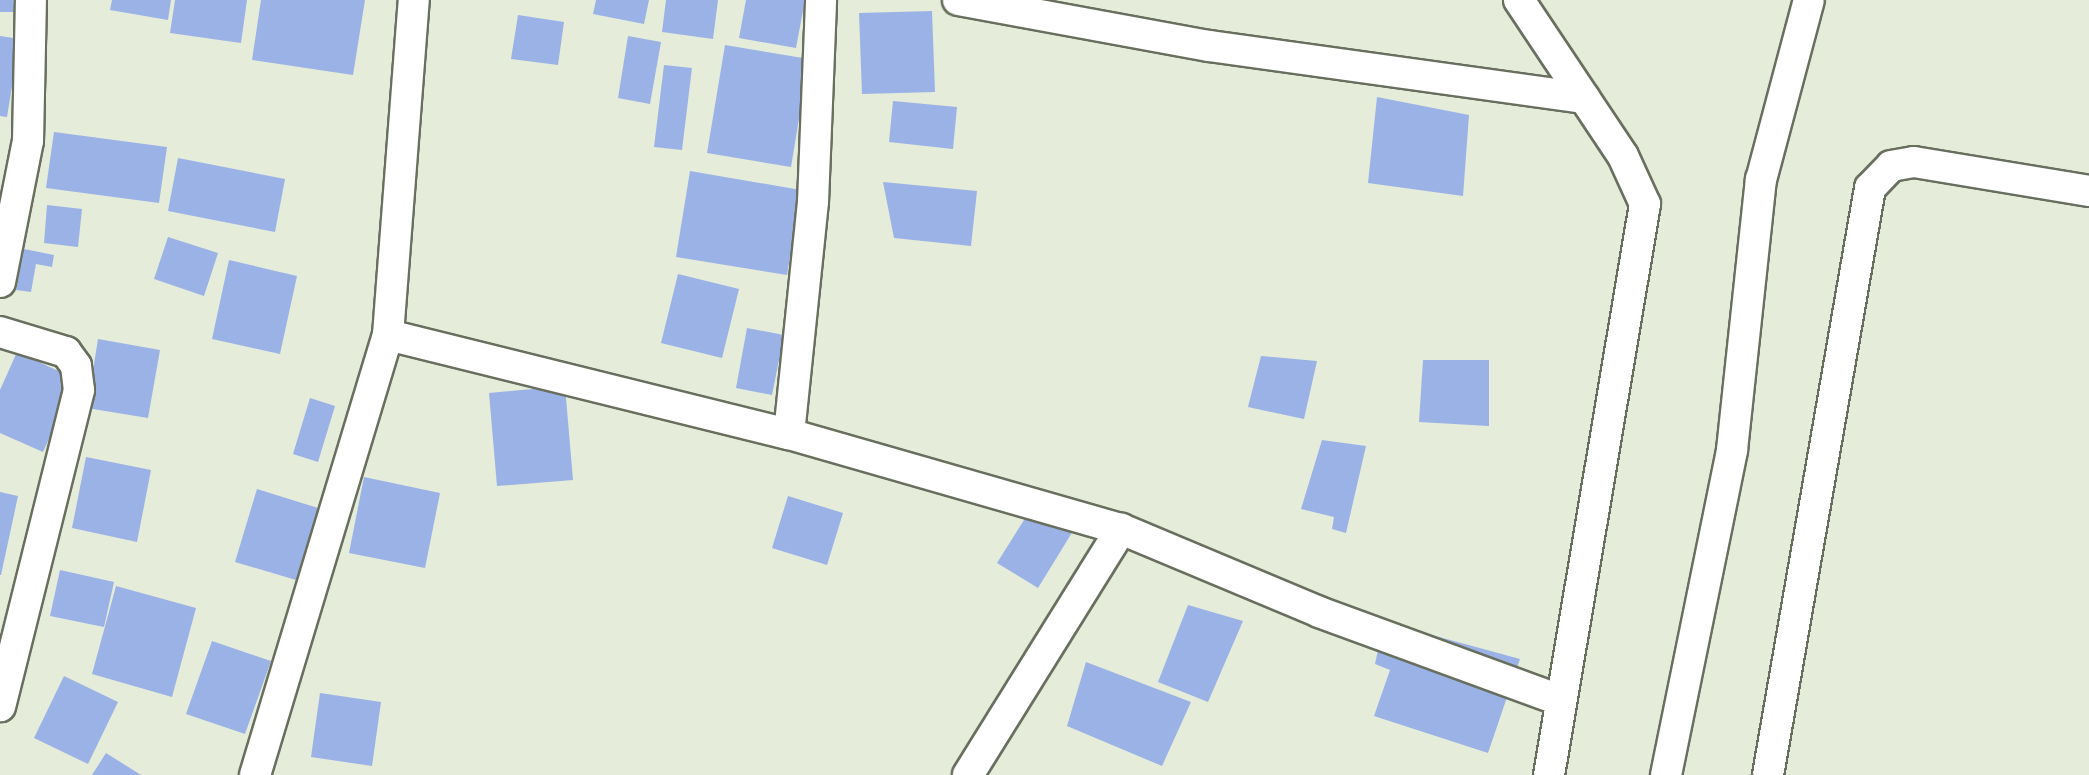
<!DOCTYPE html>
<style>
body{margin:0}
#map{position:relative;width:2089px;height:775px;overflow:hidden;background:#e5ecd9;font-family:Spectral,serif}
div>[style]{position:absolute}
[style*='--x']{left:calc(var(--x)*1px);top:calc(var(--y)*1px);width:calc(var(--w)*1px);rotate:calc(var(--a)*1deg)}
.building>*{inset:0;background:#9bb2e7}
.roads{filter:drop-shadow(2px 0 #696f5e) drop-shadow(-2px 0 #696f5e) drop-shadow(0 2px #696f5e) drop-shadow(0 -2px #696f5e)}
.street>*{height:30px;margin:-15px;padding:0 15px;transform-origin:15px;border-radius:15px;background:#fff}
span{translate:-50% -50%;white-space:nowrap;text-align:center;line-height:1.15;-webkit-text-stroke:5px #e5ecd9;paint-order:stroke}
</style>
<div id="map">
<div class="building">
<i style="clip-path:polygon(0 0,16px 0,16px 12px,0 12px)"></i>
<i style="clip-path:polygon(112px 0,171px 0,168px 20px,110px 10px)"></i>
<i style="clip-path:polygon(175px 0,247px 0,241px 43px,170px 33px)"></i>
<i style="clip-path:polygon(261px 0,365px 0,353px 75px,252px 60px)"></i>
<i style="clip-path:polygon(596px 0,649px 0,644px 24px,593px 14px)"></i>
<i style="clip-path:polygon(666px 0,718px 0,713px 39px,662px 32px)"></i>
<i style="clip-path:polygon(746px 0,805px 0,796px 48px,739px 38px)"></i>
<i style="clip-path:polygon(932px 11px,935px 92px,862px 94px,859px 13px)"></i>
<i style="clip-path:polygon(518px 15px,564px 22px,558px 65px,511px 59px)"></i>
<i style="clip-path:polygon(0 36px,20px 39px,7px 117px,0 116px)"></i>
<i style="clip-path:polygon(628px 36px,661px 42px,650px 104px,618px 98px)"></i>
<i style="clip-path:polygon(725px 45px,809px 59px,791px 167px,707px 153px)"></i>
<i style="clip-path:polygon(664px 65px,692px 68px,682px 150px,654px 147px)"></i>
<i style="clip-path:polygon(1377px 97px,1469px 115px,1463px 196px,1368px 183px)"></i>
<i style="clip-path:polygon(893px 101px,957px 107px,953px 149px,889px 142px)"></i>
<i style="clip-path:polygon(54px 132px,167px 147px,159px 203px,46px 188px)"></i>
<i style="clip-path:polygon(178px 158px,285px 179px,275px 232px,168px 211px)"></i>
<i style="clip-path:polygon(690px 171px,801px 190px,787px 275px,676px 257px)"></i>
<i style="clip-path:polygon(883px 182px,977px 191px,971px 246px,894px 238px)"></i>
<i style="clip-path:polygon(47px 205px,82px 209px,78px 247px,44px 243px)"></i>
<i style="clip-path:polygon(168px 237px,218px 253px,204px 296px,154px 279px)"></i>
<i style="clip-path:polygon(24px 249px,54px 255px,52px 267px,36px 264px,31px 292px,16px 290px)"></i>
<i style="clip-path:polygon(229px 260px,297px 276px,280px 354px,212px 339px)"></i>
<i style="clip-path:polygon(678px 274px,739px 289px,722px 358px,661px 343px)"></i>
<i style="clip-path:polygon(747px 328px,784px 335px,772px 395px,736px 388px)"></i>
<i style="clip-path:polygon(98px 339px,160px 350px,148px 418px,87px 408px)"></i>
<i style="clip-path:polygon(17px 352px,76px 379px,43px 452px,0 433px,0 390px)"></i>
<i style="clip-path:polygon(1261px 356px,1317px 361px,1304px 419px,1248px 407px)"></i>
<i style="clip-path:polygon(1423px 360px,1489px 360px,1489px 426px,1419px 422px)"></i>
<i style="clip-path:polygon(565px 386px,573px 480px,497px 486px,489px 393px)"></i>
<i style="clip-path:polygon(310px 398px,335px 406px,318px 462px,293px 454px)"></i>
<i style="clip-path:polygon(1322px 440px,1366px 446px,1346px 533px,1332px 529px,1334px 517px,1301px 509px)"></i>
<i style="clip-path:polygon(86px 457px,151px 470px,137px 542px,72px 528px)"></i>
<i style="clip-path:polygon(364px 477px,440px 493px,425px 568px,349px 553px)"></i>
<i style="clip-path:polygon(257px 489px,318px 508px,296px 580px,235px 562px)"></i>
<i style="clip-path:polygon(0 492px,18px 496px,1px 575px,0 575px)"></i>
<i style="clip-path:polygon(788px 496px,843px 513px,827px 565px,772px 548px)"></i>
<i style="clip-path:polygon(1034px 504px,1073px 531px,1038px 588px,997px 563px)"></i>
<i style="clip-path:polygon(60px 570px,114px 582px,104px 627px,50px 616px)"></i>
<i style="clip-path:polygon(116px 586px,196px 608px,172px 697px,92px 674px)"></i>
<i style="clip-path:polygon(1188px 605px,1243px 621px,1208px 702px,1158px 682px)"></i>
<i style="clip-path:polygon(1384px 622px,1520px 659px,1488px 753px,1374px 716px,1390px 670px,1375px 664px)"></i>
<i style="clip-path:polygon(212px 641px,271px 661px,245px 734px,186px 714px)"></i>
<i style="clip-path:polygon(1086px 662px,1191px 702px,1162px 766px,1067px 726px)"></i>
<i style="clip-path:polygon(64px 676px,118px 702px,88px 764px,34px 738px)"></i>
<i style="clip-path:polygon(320px 693px,381px 702px,372px 766px,311px 757px)"></i>
<i style="clip-path:polygon(106px 753px,141px 775px,92px 775px)"></i>
</div>
<div class="roads">
<div class="street">
<i style="--x:958;--y:0;--w:255;--a:10.4"></i>
<i style="--x:1209;--y:46;--w:379;--a:7.9"></i>
<i style="--x:1519;--y:0;--w:187;--a:56.3"></i>
<i style="--x:1623;--y:156;--w:53;--a:65.4"></i>
<i style="--x:1645;--y:204;--w:579;--a:99.54"></i>
<i style="--x:0;--y:282;--w:144;--a:-78.8"></i>
<i style="--x:28;--y:141;--w:141;--a:-88.8"></i>
<i style="--x:0;--y:332;--w:69;--a:16.9"></i>
<i style="--x:66;--y:352;--w:17;--a:54"></i>
<i style="--x:76;--y:366;--w:24;--a:83"></i>
<i style="--x:79;--y:390;--w:326;--a:104"></i>
<i style="--x:388;--y:335;--w:413;--a:13.9"></i>
<i style="--x:789;--y:434;--w:345;--a:16"></i>
<i style="--x:1121;--y:529;--w:215;--a:22.7"></i>
<i style="--x:1319;--y:612;--w:256;--a:20.1"></i>
<i style="--x:789;--y:434;--w:233;--a:-84.1"></i>
<i style="--x:813;--y:202;--w:202;--a:-87.7"></i>
<i style="--x:255;--y:775;--w:460;--a:-73.2"></i>
<i style="--x:388;--y:335;--w:336;--a:-85.6"></i>
<i style="--x:968;--y:775;--w:290;--a:-58.1"></i>
<i style="--x:1666;--y:775;--w:332;--a:-78.5"></i>
<i style="--x:1732;--y:450;--w:272;--a:-83.9"></i>
<i style="--x:1761;--y:180;--w:186;--a:-75.1"></i>
<i style="--x:1768;--y:775;--w:596;--a:-80.14"></i>
<i style="--x:1870;--y:188;--w:30;--a:-46"></i>
<i style="--x:1891;--y:166;--w:23;--a:-10"></i>
<i style="--x:1914;--y:162;--w:177;--a:9.4"></i>
</div>
</div>
</div>
